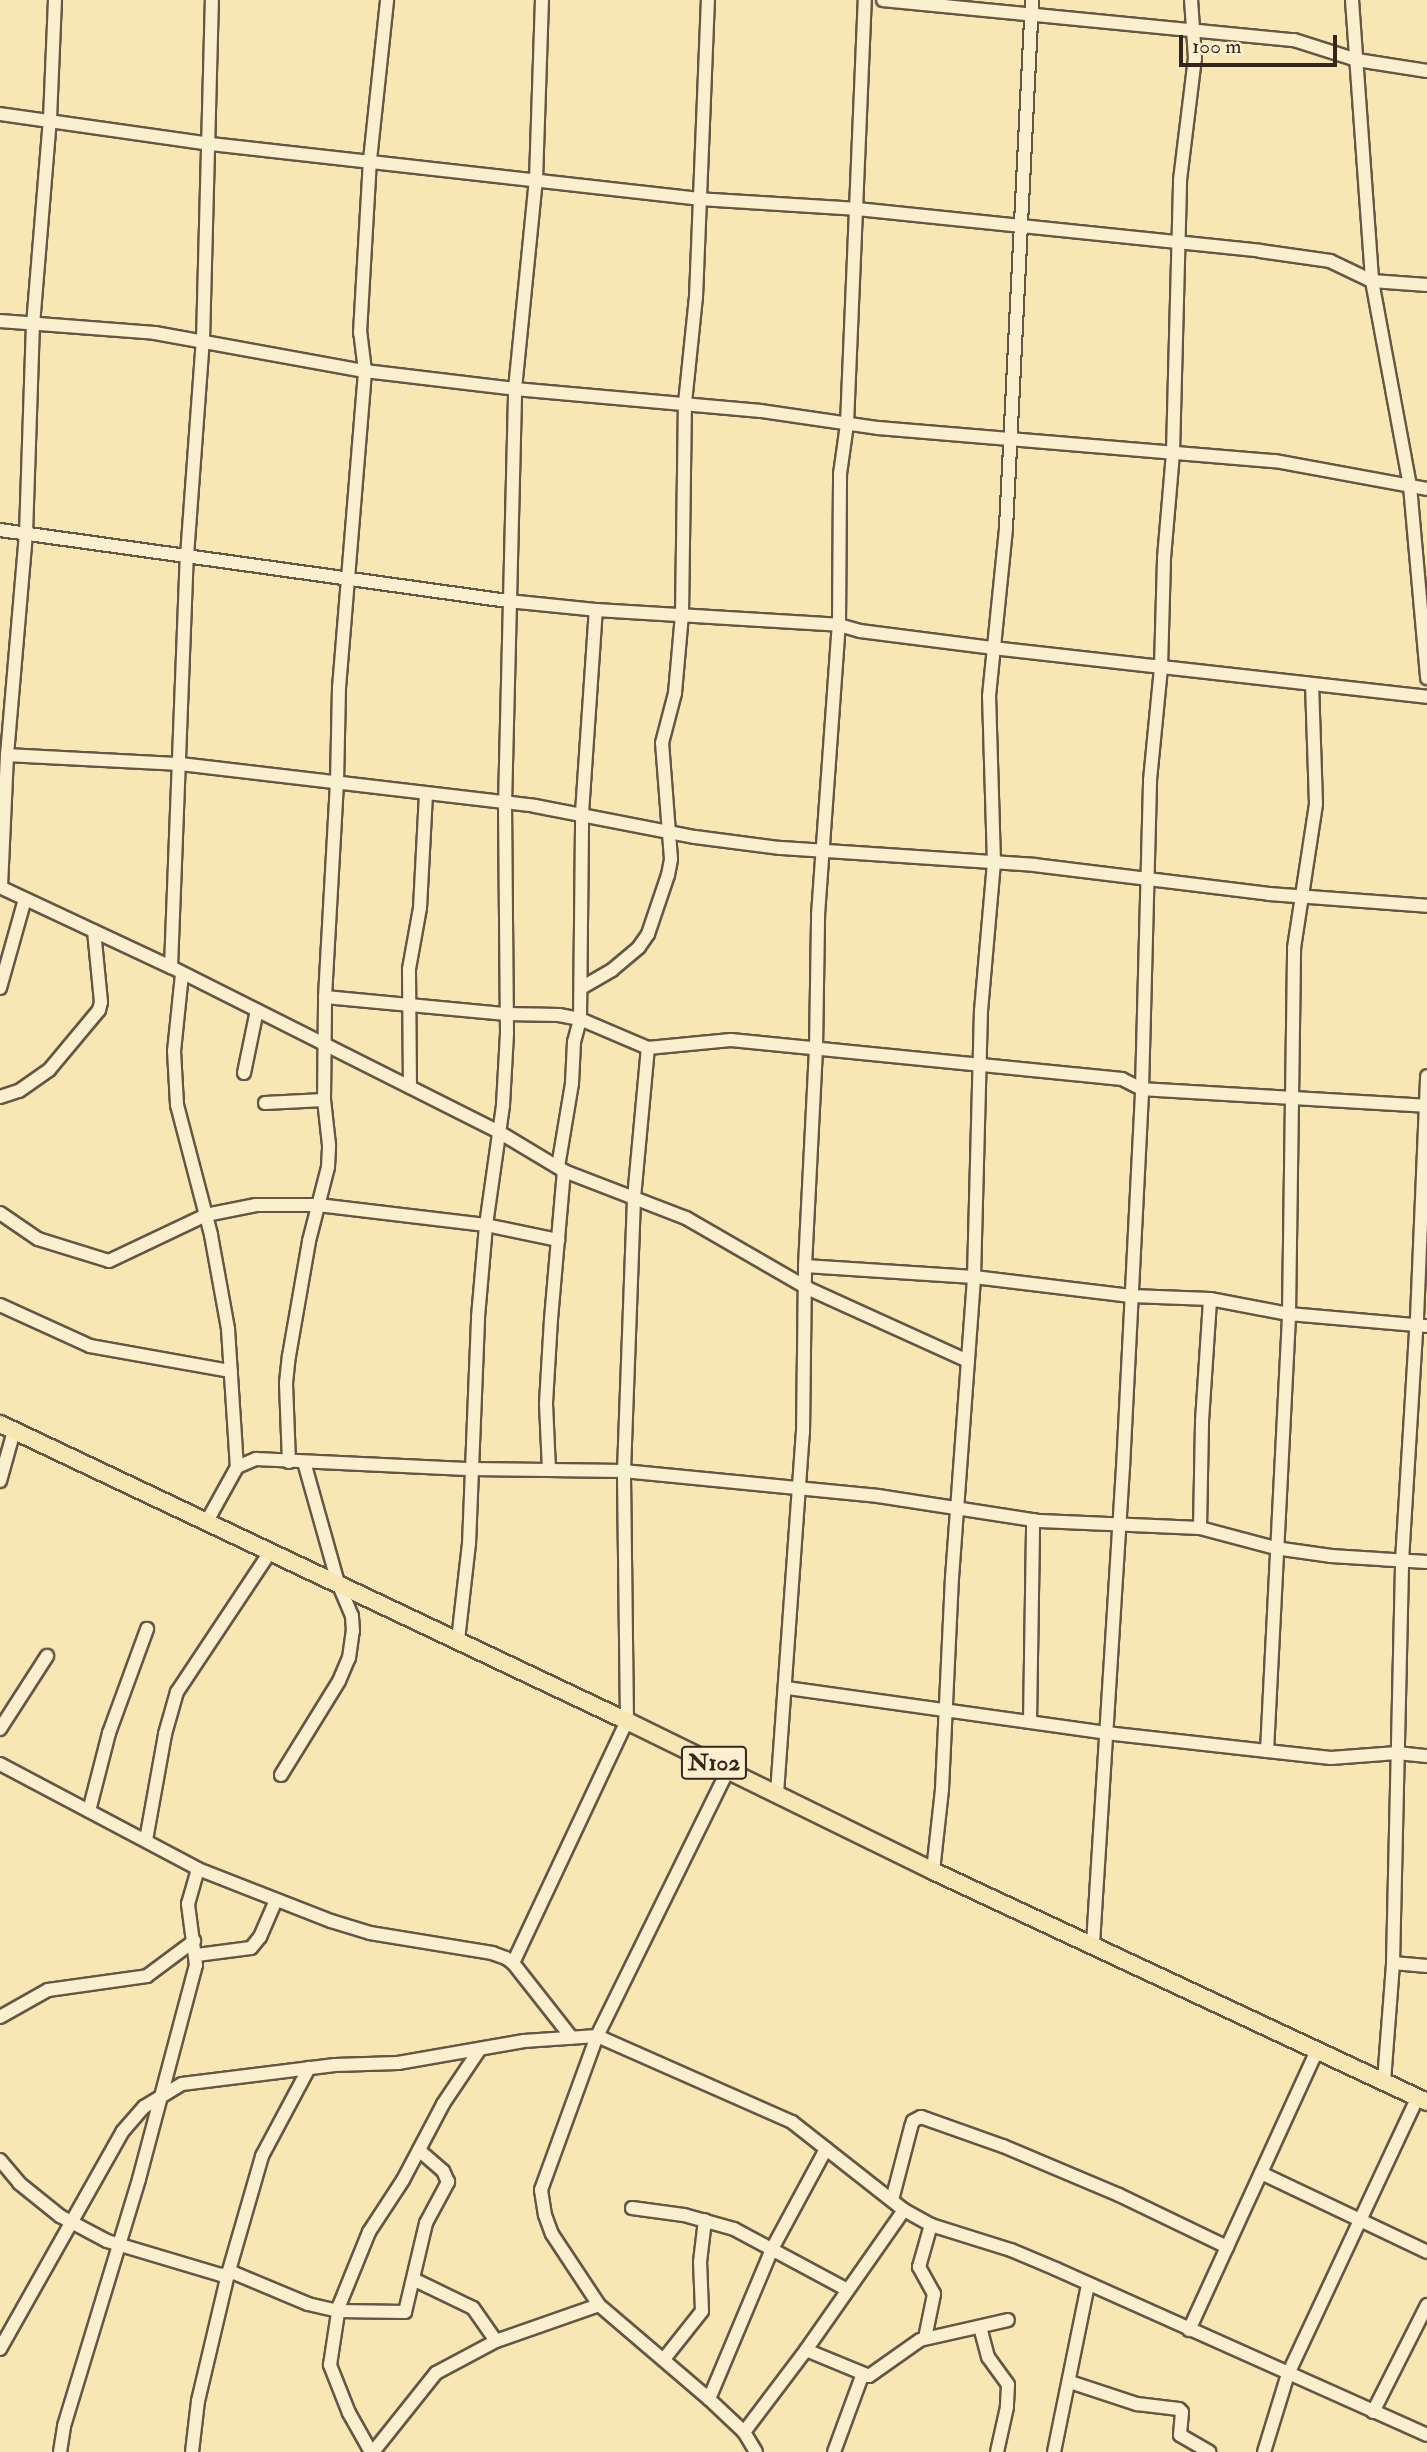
<!DOCTYPE html>
<style>
body{margin:0}
#map{position:relative;width:1427px;height:2452px;overflow:hidden;background:#f8e7b4;font-family:"IM FELL Double Pica",serif}
div>[style]{position:absolute}
[style*='--x']{left:calc(var(--x)*1px);top:calc(var(--y)*1px);width:calc(var(--w)*1px);rotate:calc(var(--a)*1deg)}
.roads{filter:drop-shadow(2px 0 #665643) drop-shadow(-2px 0 #665643) drop-shadow(0 2px #665643) drop-shadow(0 -2px #665643)}
.minor>*{height:12px;margin:-6px;padding:0 6px;transform-origin:6px;border-radius:6px;background:#faefce}
.major>*{height:16px;margin:-8px;padding:0 8px;transform-origin:8px;border-radius:8px;background:#f8e7b4}
span{translate:-50% -50%;white-space:nowrap;text-align:center;line-height:1.15;-webkit-text-stroke:5px #faefce;paint-order:stroke}
.shield-label span{padding:2px 5px;background:#faefce;border:2px solid;border-radius:5px;-webkit-text-stroke-width:0}
.shield-label{font-size:23px;color:#35261d;font-weight:700}
.scale{position:absolute;left:1179px;top:35px;width:158px;height:32px;box-sizing:border-box;border:4px solid #35261d;border-top:0;padding-left:9px;font-size:21px;line-height:24px;white-space:nowrap;color:#35261d;-webkit-text-stroke:5px #faefce;paint-order:stroke}
</style>
<div id="map">
<div class="roads">
<div class="minor">
<i style="--x:883;--y:0;--w:413;--a:5.6"></i>
<i style="--x:1294;--y:40;--w:66;--a:17.6"></i>
<i style="--x:1357;--y:60;--w:71;--a:8.9"></i>
<i style="--x:1352;--y:0;--w:282;--a:85.9"></i>
<i style="--x:1372;--y:281;--w:208;--a:79.5"></i>
<i style="--x:1410;--y:486;--w:193;--a:84.9"></i>
<i style="--x:0;--y:114;--w:212;--a:8.1"></i>
<i style="--x:210;--y:144;--w:491;--a:6.4"></i>
<i style="--x:698;--y:199;--w:159;--a:3.6"></i>
<i style="--x:857;--y:209;--w:405;--a:5.9"></i>
<i style="--x:1260;--y:251;--w:71;--a:8.1"></i>
<i style="--x:1330;--y:261;--w:47;--a:25.5"></i>
<i style="--x:1372;--y:281;--w:55;--a:4.2"></i>
<i style="--x:0;--y:321;--w:155;--a:4.4"></i>
<i style="--x:155;--y:333;--w:213;--a:10.3"></i>
<i style="--x:365;--y:371;--w:151;--a:6.8"></i>
<i style="--x:515;--y:389;--w:247;--a:5.1"></i>
<i style="--x:761;--y:411;--w:118;--a:8.3"></i>
<i style="--x:878;--y:428;--w:398;--a:4.8"></i>
<i style="--x:1275;--y:461;--w:155;--a:10.4"></i>
<i style="--x:0;--y:530;--w:513;--a:7.96"></i>
<i style="--x:508;--y:601;--w:88;--a:5.8"></i>
<i style="--x:596;--y:610;--w:243;--a:3.5"></i>
<i style="--x:839;--y:625;--w:22;--a:16"></i>
<i style="--x:860;--y:631;--w:133;--a:7.3"></i>
<i style="--x:992;--y:648;--w:438;--a:6.4"></i>
<i style="--x:7;--y:755;--w:173;--a:3"></i>
<i style="--x:180;--y:764;--w:357;--a:6.7"></i>
<i style="--x:535;--y:806;--w:163;--a:11"></i>
<i style="--x:695;--y:837;--w:86;--a:7.4"></i>
<i style="--x:780;--y:848;--w:255;--a:3.8"></i>
<i style="--x:1034;--y:865;--w:237;--a:7"></i>
<i style="--x:1269;--y:894;--w:158;--a:4.3"></i>
<i style="--x:0;--y:887;--w:189;--a:25.1"></i>
<i style="--x:171;--y:967;--w:367;--a:26.7"></i>
<i style="--x:499;--y:1132;--w:76;--a:31"></i>
<i style="--x:564;--y:1171;--w:131;--a:21.1"></i>
<i style="--x:686;--y:1218;--w:140;--a:30"></i>
<i style="--x:807;--y:1288;--w:177;--a:24.4"></i>
<i style="--x:1;--y:887;--w:132;--a:-87.4"></i>
<i style="--x:7;--y:755;--w:222;--a:-85.1"></i>
<i style="--x:26;--y:534;--w:209;--a:-88.1"></i>
<i style="--x:33;--y:325;--w:207;--a:-85.3"></i>
<i style="--x:50;--y:119;--w:119;--a:-87.6"></i>
<i style="--x:171;--y:967;--w:411;--a:-87.8"></i>
<i style="--x:187;--y:556;--w:217;--a:-85.8"></i>
<i style="--x:203;--y:340;--w:340;--a:-88.5"></i>
<i style="--x:182;--y:974;--w:77;--a:95.9"></i>
<i style="--x:174;--y:1051;--w:54;--a:86.8"></i>
<i style="--x:177;--y:1105;--w:134;--a:75.3"></i>
<i style="--x:211;--y:1235;--w:96;--a:79.7"></i>
<i style="--x:228;--y:1329;--w:138;--a:86.3"></i>
<i style="--x:0;--y:988;--w:92;--a:-74.3"></i>
<i style="--x:581;--y:988;--w:36;--a:-30"></i>
<i style="--x:612;--y:970;--w:35;--a:-40"></i>
<i style="--x:639;--y:947;--w:16;--a:-55"></i>
<i style="--x:648;--y:934;--w:62;--a:-71.3"></i>
<i style="--x:668;--y:875;--w:16;--a:-79"></i>
<i style="--x:671;--y:859;--w:116;--a:-94.4"></i>
<i style="--x:662;--y:743;--w:52;--a:-75.4"></i>
<i style="--x:675;--y:693;--w:78;--a:-84.9"></i>
<i style="--x:682;--y:615;--w:212;--a:-89.2"></i>
<i style="--x:685;--y:403;--w:107;--a:-84.1"></i>
<i style="--x:696;--y:297;--w:297;--a:-87.7"></i>
<i style="--x:325;--y:997;--w:182;--a:5.4"></i>
<i style="--x:506;--y:1014;--w:53;--a:1.1"></i>
<i style="--x:559;--y:1015;--w:21;--a:11"></i>
<i style="--x:580;--y:1019;--w:74;--a:23.1"></i>
<i style="--x:648;--y:1048;--w:83;--a:-5.5"></i>
<i style="--x:731;--y:1040;--w:393;--a:5.7"></i>
<i style="--x:1122;--y:1079;--w:22;--a:27"></i>
<i style="--x:1142;--y:1089;--w:286;--a:3.4"></i>
<i style="--x:244;--y:1073;--w:64;--a:-78.3"></i>
<i style="--x:410;--y:1087;--w:118;--a:-90.5"></i>
<i style="--x:409;--y:969;--w:62;--a:-79.8"></i>
<i style="--x:420;--y:908;--w:114;--a:-87"></i>
<i style="--x:0;--y:1097;--w:20;--a:-18"></i>
<i style="--x:19;--y:1091;--w:37;--a:-35"></i>
<i style="--x:49;--y:1070;--w:78;--a:-50.2"></i>
<i style="--x:99;--y:1010;--w:8;--a:-76"></i>
<i style="--x:101;--y:1002;--w:71;--a:-95.6"></i>
<i style="--x:265;--y:1103;--w:59;--a:-2.9"></i>
<i style="--x:558;--y:1167;--w:85;--a:-80.5"></i>
<i style="--x:572;--y:1083;--w:41;--a:-87.2"></i>
<i style="--x:574;--y:1042;--w:24;--a:-75"></i>
<i style="--x:580;--y:1019;--w:206;--a:-89.4"></i>
<i style="--x:582;--y:813;--w:203;--a:-86.1"></i>
<i style="--x:0;--y:1213;--w:46;--a:34.4"></i>
<i style="--x:38;--y:1239;--w:74;--a:17.2"></i>
<i style="--x:109;--y:1261;--w:107;--a:-25.4"></i>
<i style="--x:206;--y:1215;--w:51;--a:-11.3"></i>
<i style="--x:256;--y:1205;--w:62;--a:0"></i>
<i style="--x:318;--y:1205;--w:169;--a:6.8"></i>
<i style="--x:486;--y:1225;--w:74;--a:11.8"></i>
<i style="--x:805;--y:1266;--w:169;--a:3.7"></i>
<i style="--x:974;--y:1277;--w:158;--a:6.9"></i>
<i style="--x:1131;--y:1296;--w:79;--a:2.2"></i>
<i style="--x:1210;--y:1299;--w:80;--a:10.8"></i>
<i style="--x:1289;--y:1314;--w:139;--a:5"></i>
<i style="--x:0;--y:1305;--w:99;--a:24.5"></i>
<i style="--x:90;--y:1346;--w:143;--a:10.1"></i>
<i style="--x:289;--y:1462;--w:79;--a:-92.2"></i>
<i style="--x:286;--y:1383;--w:27;--a:-84"></i>
<i style="--x:289;--y:1356;--w:117;--a:-80.1"></i>
<i style="--x:309;--y:1241;--w:76;--a:-75.6"></i>
<i style="--x:328;--y:1167;--w:22;--a:-87"></i>
<i style="--x:329;--y:1145;--w:45;--a:-96.3"></i>
<i style="--x:324;--y:1100;--w:103;--a:-89.4"></i>
<i style="--x:325;--y:997;--w:214;--a:-86.8"></i>
<i style="--x:337;--y:783;--w:95;--a:-88.8"></i>
<i style="--x:339;--y:688;--w:318;--a:-85.3"></i>
<i style="--x:365;--y:371;--w:38;--a:-97"></i>
<i style="--x:360;--y:333;--w:173;--a:-86.7"></i>
<i style="--x:370;--y:160;--w:161;--a:-83.9"></i>
<i style="--x:549;--y:1470;--w:67;--a:-92.6"></i>
<i style="--x:546;--y:1403;--w:84;--a:-86.6"></i>
<i style="--x:551;--y:1319;--w:149;--a:-85"></i>
<i style="--x:0;--y:1481;--w:52;--a:-74.4"></i>
<i style="--x:206;--y:1523;--w:64;--a:-61"></i>
<i style="--x:237;--y:1467;--w:21;--a:-23"></i>
<i style="--x:256;--y:1459;--w:216;--a:2.7"></i>
<i style="--x:472;--y:1469;--w:152;--a:0.8"></i>
<i style="--x:624;--y:1471;--w:255;--a:5.6"></i>
<i style="--x:878;--y:1496;--w:164;--a:8.8"></i>
<i style="--x:1040;--y:1521;--w:160;--a:2.5"></i>
<i style="--x:1200;--y:1528;--w:78;--a:14.9"></i>
<i style="--x:1275;--y:1548;--w:57;--a:8.1"></i>
<i style="--x:1331;--y:1556;--w:96;--a:3.6"></i>
<i style="--x:1200;--y:1528;--w:107;--a:-88.9"></i>
<i style="--x:1202;--y:1421;--w:122;--a:-86.2"></i>
<i style="--x:458;--y:1640;--w:97;--a:-83.5"></i>
<i style="--x:469;--y:1544;--w:227;--a:-87.7"></i>
<i style="--x:478;--y:1317;--w:92;--a:-85"></i>
<i style="--x:486;--y:1225;--w:121;--a:-81.9"></i>
<i style="--x:503;--y:1105;--w:72;--a:-86.8"></i>
<i style="--x:507;--y:1033;--w:228;--a:-90.5"></i>
<i style="--x:505;--y:805;--w:416;--a:-88.6"></i>
<i style="--x:515;--y:389;--w:210;--a:-84.3"></i>
<i style="--x:536;--y:180;--w:180;--a:-88.1"></i>
<i style="--x:787;--y:1688;--w:322;--a:8"></i>
<i style="--x:1106;--y:1733;--w:162;--a:6.4"></i>
<i style="--x:1267;--y:1751;--w:64;--a:6.2"></i>
<i style="--x:1331;--y:1758;--w:66;--a:-4.3"></i>
<i style="--x:1397;--y:1753;--w:30;--a:6"></i>
<i style="--x:1030;--y:1722;--w:202;--a:-89.1"></i>
<i style="--x:0;--y:1729;--w:87;--a:-57.2"></i>
<i style="--x:1267;--y:1751;--w:438;--a:-87.1"></i>
<i style="--x:1289;--y:1314;--w:366;--a:-89.2"></i>
<i style="--x:1294;--y:948;--w:146;--a:-81.3"></i>
<i style="--x:1316;--y:804;--w:120;--a:-91.9"></i>
<i style="--x:0;--y:1764;--w:224;--a:27.9"></i>
<i style="--x:198;--y:1869;--w:143;--a:21.4"></i>
<i style="--x:331;--y:1921;--w:41;--a:17.1"></i>
<i style="--x:370;--y:1933;--w:124;--a:9.3"></i>
<i style="--x:492;--y:1953;--w:15;--a:20"></i>
<i style="--x:506;--y:1958;--w:9;--a:36"></i>
<i style="--x:513;--y:1963;--w:95;--a:51.8"></i>
<i style="--x:728;--y:1770;--w:297;--a:116.2"></i>
<i style="--x:597;--y:2036;--w:164;--a:110"></i>
<i style="--x:541;--y:2190;--w:25;--a:81"></i>
<i style="--x:545;--y:2215;--w:20;--a:70"></i>
<i style="--x:552;--y:2234;--w:85;--a:56.5"></i>
<i style="--x:599;--y:2305;--w:145;--a:40.5"></i>
<i style="--x:709;--y:2399;--w:48;--a:43.3"></i>
<i style="--x:744;--y:2432;--w:23;--a:59"></i>
<i style="--x:281;--y:1775;--w:110;--a:-58.3"></i>
<i style="--x:339;--y:1681;--w:25;--a:-67"></i>
<i style="--x:349;--y:1658;--w:27;--a:-82"></i>
<i style="--x:353;--y:1631;--w:15;--a:-94"></i>
<i style="--x:352;--y:1616;--w:36;--a:-113"></i>
<i style="--x:338;--y:1583;--w:126;--a:-105.7"></i>
<i style="--x:777;--y:1793;--w:361;--a:-85.9"></i>
<i style="--x:803;--y:1433;--w:167;--a:-89.3"></i>
<i style="--x:805;--y:1266;--w:217;--a:-87.1"></i>
<i style="--x:816;--y:1049;--w:134;--a:-89.1"></i>
<i style="--x:818;--y:915;--w:291;--a:-85.9"></i>
<i style="--x:839;--y:625;--w:151;--a:-89.6"></i>
<i style="--x:840;--y:474;--w:50;--a:-82"></i>
<i style="--x:847;--y:424;--w:424;--a:-87.6"></i>
<i style="--x:89;--y:1811;--w:81;--a:-75.6"></i>
<i style="--x:109;--y:1733;--w:111;--a:-69.9"></i>
<i style="--x:146;--y:1840;--w:108;--a:-79.8"></i>
<i style="--x:165;--y:1734;--w:44;--a:-74.1"></i>
<i style="--x:177;--y:1692;--w:168;--a:-56.4"></i>
<i style="--x:933;--y:1871;--w:82;--a:-83.7"></i>
<i style="--x:942;--y:1789;--w:211;--a:-87.3"></i>
<i style="--x:952;--y:1578;--w:302;--a:-85.8"></i>
<i style="--x:974;--y:1277;--w:266;--a:-88.5"></i>
<i style="--x:981;--y:1011;--w:149;--a:-85"></i>
<i style="--x:994;--y:863;--w:167;--a:-91.7"></i>
<i style="--x:989;--y:696;--w:169;--a:-84.2"></i>
<i style="--x:1006;--y:528;--w:529;--a:-87.18"></i>
<i style="--x:1093;--y:1944;--w:477;--a:-86.4"></i>
<i style="--x:1123;--y:1468;--w:379;--a:-87.1"></i>
<i style="--x:1142;--y:1089;--w:309;--a:-88.5"></i>
<i style="--x:1150;--y:780;--w:114;--a:-84.4"></i>
<i style="--x:1161;--y:667;--w:109;--a:-88.4"></i>
<i style="--x:1164;--y:558;--w:106;--a:-85.1"></i>
<i style="--x:1173;--y:452;--w:272;--a:-88.5"></i>
<i style="--x:1180;--y:180;--w:123;--a:-83"></i>
<i style="--x:1195;--y:58;--w:58;--a:-93.9"></i>
<i style="--x:197;--y:1955;--w:54;--a:-7.4"></i>
<i style="--x:251;--y:1948;--w:14;--a:-51"></i>
<i style="--x:260;--y:1937;--w:40;--a:-66.6"></i>
<i style="--x:513;--y:1963;--w:268;--a:-64.8"></i>
<i style="--x:627;--y:1721;--w:250;--a:-90.7"></i>
<i style="--x:624;--y:1471;--w:273;--a:-87.9"></i>
<i style="--x:634;--y:1198;--w:151;--a:-84.7"></i>
<i style="--x:1393;--y:1963;--w:34;--a:5"></i>
<i style="--x:0;--y:2017;--w:55;--a:-29.4"></i>
<i style="--x:48;--y:1990;--w:100;--a:-8"></i>
<i style="--x:147;--y:1976;--w:59;--a:-36.7"></i>
<i style="--x:1384;--y:2081;--w:118;--a:-85.6"></i>
<i style="--x:1393;--y:1963;--w:402;--a:-88.7"></i>
<i style="--x:1402;--y:1561;--w:243;--a:-86.5"></i>
<i style="--x:1417;--y:1318;--w:242;--a:-87.6"></i>
<i style="--x:0;--y:2160;--w:30;--a:50"></i>
<i style="--x:19;--y:2183;--w:53;--a:38.8"></i>
<i style="--x:60;--y:2216;--w:53;--a:28"></i>
<i style="--x:107;--y:2241;--w:119;--a:16.6"></i>
<i style="--x:221;--y:2275;--w:13;--a:-9"></i>
<i style="--x:234;--y:2273;--w:80;--a:22.7"></i>
<i style="--x:308;--y:2304;--w:31;--a:13"></i>
<i style="--x:338;--y:2311;--w:67;--a:0.9"></i>
<i style="--x:405;--y:2312;--w:91;--a:-76.7"></i>
<i style="--x:426;--y:2223;--w:47;--a:-61.8"></i>
<i style="--x:448;--y:2182;--w:12;--a:-114"></i>
<i style="--x:443;--y:2171;--w:32;--a:-139"></i>
<i style="--x:1261;--y:2173;--w:184;--a:25.4"></i>
<i style="--x:892;--y:2200;--w:75;--a:-75.4"></i>
<i style="--x:911;--y:2127;--w:6;--a:-72"></i>
<i style="--x:913;--y:2121;--w:9;--a:-27"></i>
<i style="--x:921;--y:2117;--w:87;--a:19.5"></i>
<i style="--x:1003;--y:2146;--w:126;--a:22.9"></i>
<i style="--x:1119;--y:2195;--w:120;--a:25.7"></i>
<i style="--x:632;--y:2208;--w:52;--a:7.7"></i>
<i style="--x:684;--y:2215;--w:52;--a:15.6"></i>
<i style="--x:734;--y:2229;--w:129;--a:28.2"></i>
<i style="--x:415;--y:2280;--w:64;--a:25.8"></i>
<i style="--x:473;--y:2308;--w:40;--a:55.1"></i>
<i style="--x:980;--y:2327;--w:31;--a:75"></i>
<i style="--x:988;--y:2357;--w:34;--a:54"></i>
<i style="--x:1008;--y:2385;--w:22;--a:93"></i>
<i style="--x:1007;--y:2407;--w:46;--a:102.5"></i>
<i style="--x:1189;--y:2330;--w:308;--a:-65.4"></i>
<i style="--x:925;--y:2338;--w:45;--a:-78.4"></i>
<i style="--x:934;--y:2294;--w:31;--a:-119"></i>
<i style="--x:919;--y:2267;--w:44;--a:-74.1"></i>
<i style="--x:0;--y:2349;--w:250;--a:-60.6"></i>
<i style="--x:123;--y:2131;--w:32;--a:-49"></i>
<i style="--x:144;--y:2107;--w:44;--a:-31.2"></i>
<i style="--x:182;--y:2084;--w:154;--a:-7.1"></i>
<i style="--x:335;--y:2065;--w:63;--a:-1.8"></i>
<i style="--x:398;--y:2063;--w:128;--a:-9.9"></i>
<i style="--x:524;--y:2041;--w:73;--a:-3.9"></i>
<i style="--x:597;--y:2036;--w:213;--a:23.8"></i>
<i style="--x:792;--y:2122;--w:142;--a:38.2"></i>
<i style="--x:904;--y:2210;--w:31;--a:29"></i>
<i style="--x:931;--y:2225;--w:84;--a:17.4"></i>
<i style="--x:1011;--y:2250;--w:49;--a:22.9"></i>
<i style="--x:1056;--y:2269;--w:406;--a:24.1"></i>
<i style="--x:806;--y:2350;--w:68;--a:22.4"></i>
<i style="--x:869;--y:2376;--w:62;--a:-35.2"></i>
<i style="--x:920;--y:2340;--w:90;--a:-12.8"></i>
<i style="--x:664;--y:2359;--w:61;--a:-51.6"></i>
<i style="--x:702;--y:2311;--w:49;--a:-92.3"></i>
<i style="--x:700;--y:2262;--w:42;--a:-83.2"></i>
<i style="--x:1070;--y:2382;--w:71;--a:18.2"></i>
<i style="--x:1137;--y:2404;--w:42;--a:6.8"></i>
<i style="--x:1179;--y:2409;--w:4;--a:45"></i>
<i style="--x:1182;--y:2412;--w:23;--a:95"></i>
<i style="--x:1180;--y:2435;--w:34;--a:30"></i>
<i style="--x:709;--y:2399;--w:163;--a:-67.2"></i>
<i style="--x:772;--y:2249;--w:114;--a:-61.6"></i>
<i style="--x:1373;--y:2412;--w:120;--a:-63.2"></i>
<i style="--x:744;--y:2432;--w:103;--a:-52.9"></i>
<i style="--x:806;--y:2350;--w:171;--a:-55"></i>
<i style="--x:60;--y:2452;--w:26;--a:-81"></i>
<i style="--x:64;--y:2426;--w:258;--a:-73.1"></i>
<i style="--x:139;--y:2179;--w:221;--a:-75.1"></i>
<i style="--x:196;--y:1965;--w:62;--a:-97.5"></i>
<i style="--x:188;--y:1904;--w:36;--a:-74"></i>
<i style="--x:192;--y:2452;--w:51;--a:-83.3"></i>
<i style="--x:198;--y:2401;--w:130;--a:-76.7"></i>
<i style="--x:228;--y:2274;--w:123;--a:-73.9"></i>
<i style="--x:262;--y:2156;--w:100;--a:-61.9"></i>
<i style="--x:371;--y:2452;--w:45;--a:-119.4"></i>
<i style="--x:349;--y:2413;--w:52;--a:-111.6"></i>
<i style="--x:330;--y:2365;--w:60;--a:-81.3"></i>
<i style="--x:339;--y:2306;--w:80;--a:-67.9"></i>
<i style="--x:369;--y:2232;--w:62;--a:-56.8"></i>
<i style="--x:403;--y:2180;--w:86;--a:-62.2"></i>
<i style="--x:443;--y:2104;--w:66;--a:-56.1"></i>
<i style="--x:373;--y:2452;--w:101;--a:-51.4"></i>
<i style="--x:436;--y:2373;--w:68;--a:-28.1"></i>
<i style="--x:496;--y:2341;--w:109;--a:-19.3"></i>
<i style="--x:834;--y:2452;--w:81;--a:-69.8"></i>
<i style="--x:1054;--y:2452;--w:170;--a:-78.5"></i>
<i style="--x:1264;--y:2452;--w:82;--a:-72.9"></i>
<i style="--x:1288;--y:2374;--w:306;--a:-64.9"></i>
</div>
<div class="major">
<i style="--x:0;--y:1424;--w:694;--a:25.35"></i>
<i style="--x:627;--y:1721;--w:341;--a:26.1"></i>
<i style="--x:933;--y:1871;--w:545;--a:25.06"></i>
</div>
</div>
<div class="shield-label">
<span style="left:714px;top:1763px">N102</span>
</div>
<div class="scale">100 m</div>
</div>
